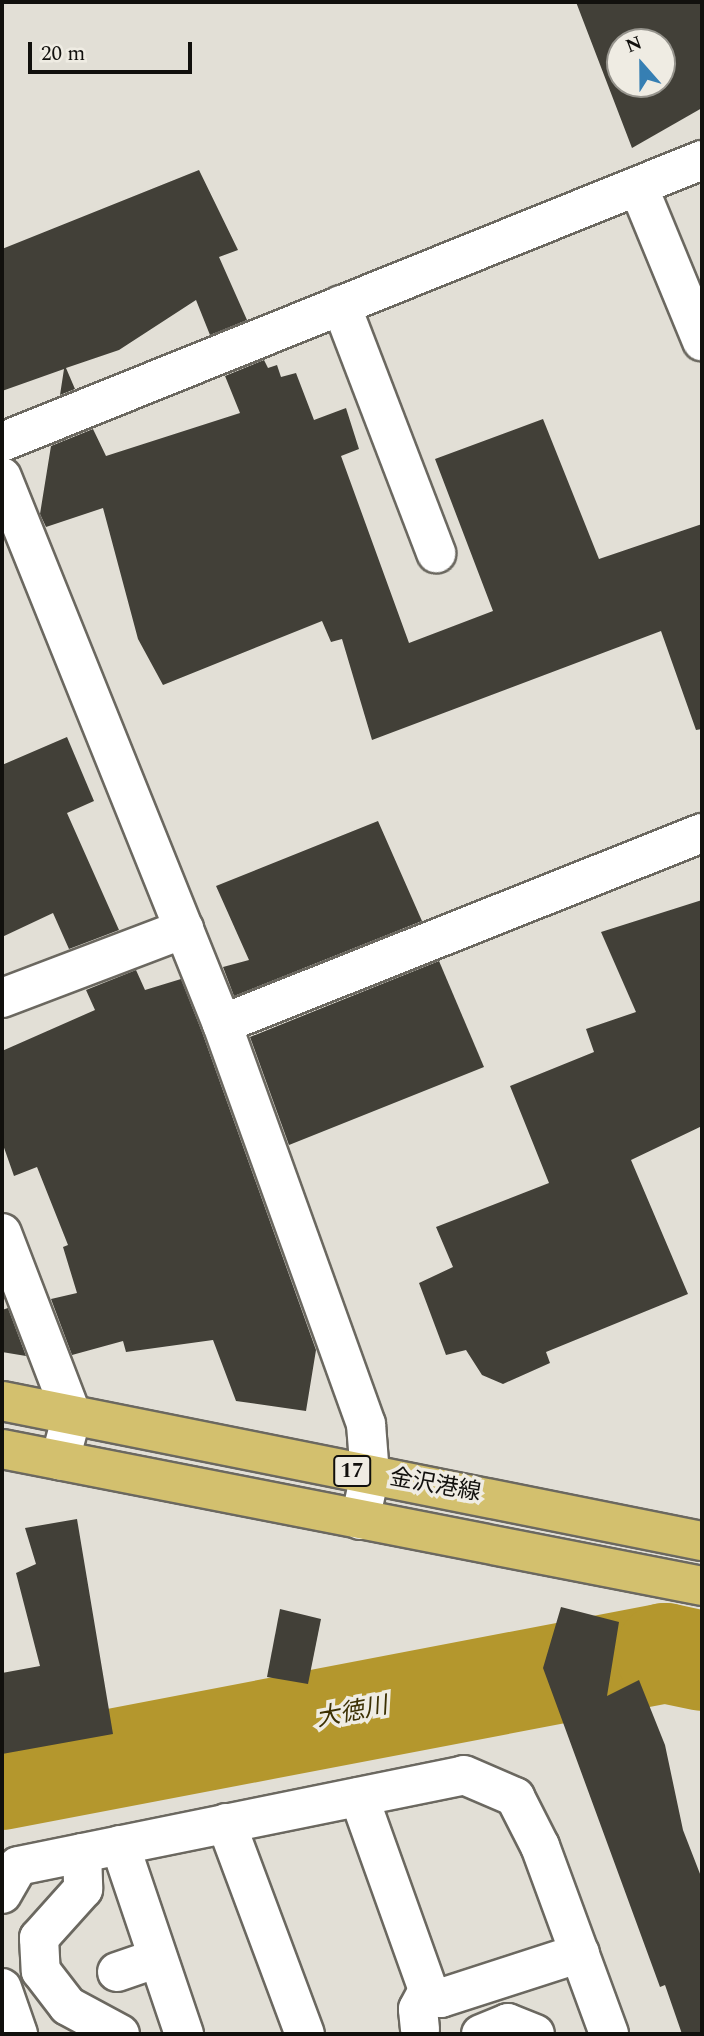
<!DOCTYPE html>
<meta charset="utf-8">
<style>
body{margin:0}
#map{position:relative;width:704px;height:2036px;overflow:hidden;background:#e2dfd6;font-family:Spectral,"Noto Sans JP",serif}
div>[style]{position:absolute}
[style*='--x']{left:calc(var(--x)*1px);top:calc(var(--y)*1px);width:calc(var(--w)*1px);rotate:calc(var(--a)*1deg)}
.river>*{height:100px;margin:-50px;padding:0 50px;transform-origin:50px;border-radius:50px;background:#b4972d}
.building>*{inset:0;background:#424038}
.roads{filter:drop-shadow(2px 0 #6b6860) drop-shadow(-2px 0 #6b6860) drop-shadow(0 2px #6b6860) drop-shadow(0 -2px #6b6860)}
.minor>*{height:38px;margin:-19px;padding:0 19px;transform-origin:19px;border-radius:19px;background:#fff}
.major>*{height:38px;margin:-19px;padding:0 19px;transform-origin:19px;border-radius:19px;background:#d3c06e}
span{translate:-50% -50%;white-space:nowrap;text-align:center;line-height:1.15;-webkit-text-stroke:7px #efece3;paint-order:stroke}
.shield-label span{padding:2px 5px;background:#efece3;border:2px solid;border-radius:5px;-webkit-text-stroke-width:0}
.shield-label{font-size:21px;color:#11100d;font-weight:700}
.street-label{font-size:23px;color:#11100d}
.water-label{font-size:24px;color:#3c3003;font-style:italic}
.frame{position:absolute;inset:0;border:4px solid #11100d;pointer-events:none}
.north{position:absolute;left:606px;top:28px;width:70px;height:70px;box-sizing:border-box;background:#efece3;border:2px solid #96948d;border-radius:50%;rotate:339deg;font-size:19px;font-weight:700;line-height:28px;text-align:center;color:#11100d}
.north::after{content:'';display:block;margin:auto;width:24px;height:32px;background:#367fb3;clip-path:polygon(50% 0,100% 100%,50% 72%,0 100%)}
.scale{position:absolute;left:28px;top:42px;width:164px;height:32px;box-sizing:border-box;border:4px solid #11100d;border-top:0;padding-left:9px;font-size:21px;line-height:24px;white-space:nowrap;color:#11100d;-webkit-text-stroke:5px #efece3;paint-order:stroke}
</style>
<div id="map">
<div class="river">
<i style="--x:2;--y:1780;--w:675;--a:-10.84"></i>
<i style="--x:665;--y:1653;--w:38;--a:12"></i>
</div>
<div class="building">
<i style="clip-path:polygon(evenodd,576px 2px,702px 2px,702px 108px,632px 148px,576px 2px,620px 42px,662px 42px,662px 84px,620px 84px,620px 42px)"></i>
<i style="clip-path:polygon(199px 170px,238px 250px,219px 257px,247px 320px,210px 335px,196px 300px,119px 350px,66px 368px,75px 389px,60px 395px,64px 369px,2px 391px,2px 249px)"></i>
<i style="clip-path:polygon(264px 360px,268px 368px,277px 365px,281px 377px,296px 373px,314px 420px,346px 408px,359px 449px,341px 456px,409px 643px,493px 611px,435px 459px,543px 419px,599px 559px,702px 524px,702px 729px,696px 730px,661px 631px,372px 740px,342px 639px,331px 642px,322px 621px,163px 685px,138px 639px,103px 508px,46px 527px,40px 514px,51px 446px,93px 429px,106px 456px,240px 413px,225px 376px)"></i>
<i style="clip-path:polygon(67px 737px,94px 801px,67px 813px,119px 930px,69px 949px,53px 913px,2px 937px,2px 765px)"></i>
<i style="clip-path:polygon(378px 821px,422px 921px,234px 996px,223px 967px,249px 960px,216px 886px)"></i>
<i style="clip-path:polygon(702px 900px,702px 1126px,631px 1160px,688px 1294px,546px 1352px,550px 1363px,503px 1384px,482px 1375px,466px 1350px,446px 1355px,419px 1283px,453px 1267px,436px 1227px,549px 1183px,510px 1086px,594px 1052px,586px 1029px,636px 1012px,601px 932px)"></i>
<i style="clip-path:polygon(439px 961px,484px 1067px,289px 1145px,250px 1037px)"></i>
<i style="clip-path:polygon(136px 970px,145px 990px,181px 979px,202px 1032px,316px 1350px,306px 1411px,236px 1401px,213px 1340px,126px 1352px,123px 1341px,72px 1355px,51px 1299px,77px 1293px,63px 1247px,68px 1245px,37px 1167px,14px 1176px,2px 1142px,2px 1051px,95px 1010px,86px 990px)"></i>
<i style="clip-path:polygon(8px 1308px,26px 1356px,2px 1352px,2px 1310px)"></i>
<i style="clip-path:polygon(77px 1519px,113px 1734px,2px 1754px,2px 1673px,40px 1666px,16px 1573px,36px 1564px,25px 1528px)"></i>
<i style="clip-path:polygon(561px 1607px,619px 1622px,607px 1696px,639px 1680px,665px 1745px,683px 1830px,702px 1879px,702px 2034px,682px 2034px,665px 1985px,660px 1987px,543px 1668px)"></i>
<i style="clip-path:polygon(280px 1609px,321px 1619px,308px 1684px,267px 1677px)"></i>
</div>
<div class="roads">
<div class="minor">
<i style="--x:638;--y:186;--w:168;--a:67.6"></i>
<i style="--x:341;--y:305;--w:266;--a:69"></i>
<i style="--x:2;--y:442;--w:755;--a:-21.94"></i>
<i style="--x:2;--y:477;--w:590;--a:68.09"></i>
<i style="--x:2;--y:998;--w:195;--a:-20.8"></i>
<i style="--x:2;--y:1233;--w:195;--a:69"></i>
<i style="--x:72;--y:1415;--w:47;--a:104.9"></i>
<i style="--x:360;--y:1520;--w:46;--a:-77.5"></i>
<i style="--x:370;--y:1475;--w:51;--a:-94.5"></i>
<i style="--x:366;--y:1424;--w:425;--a:-109.8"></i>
<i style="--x:222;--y:1024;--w:517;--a:-21.7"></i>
<i style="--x:359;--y:1797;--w:205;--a:70.3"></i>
<i style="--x:428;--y:1990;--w:15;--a:32"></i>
<i style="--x:441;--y:1998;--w:146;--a:-17.9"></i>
<i style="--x:226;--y:1823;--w:225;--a:69.5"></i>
<i style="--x:120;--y:1845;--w:200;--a:71.3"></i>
<i style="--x:82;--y:1853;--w:36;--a:88"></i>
<i style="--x:83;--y:1889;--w:66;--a:131.9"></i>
<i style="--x:39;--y:1938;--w:33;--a:87"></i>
<i style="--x:41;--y:1971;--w:44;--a:52.4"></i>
<i style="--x:68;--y:2006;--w:59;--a:28.3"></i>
<i style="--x:2;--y:1894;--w:32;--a:-60"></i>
<i style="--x:18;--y:1866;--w:455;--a:-11.5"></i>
<i style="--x:464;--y:1775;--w:56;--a:23.3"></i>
<i style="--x:515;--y:1797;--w:55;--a:63"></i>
<i style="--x:540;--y:1846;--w:200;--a:69.8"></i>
<i style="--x:117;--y:1972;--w:43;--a:-18.9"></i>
<i style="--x:2;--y:1988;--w:49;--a:70.8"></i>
<i style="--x:420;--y:2029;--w:20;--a:-96"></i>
<i style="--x:418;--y:2009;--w:21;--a:-62"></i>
<i style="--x:481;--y:2034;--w:29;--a:-22"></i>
<i style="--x:508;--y:2023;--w:29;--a:22"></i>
</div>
<div class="major">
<i style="--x:2;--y:1401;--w:714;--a:11.31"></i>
<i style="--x:2;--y:1449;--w:713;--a:11.07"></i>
</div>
</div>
<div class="shield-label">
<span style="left:352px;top:1471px">17</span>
</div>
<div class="street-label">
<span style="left:435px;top:1486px;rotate:10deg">金沢港線</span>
</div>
<div class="water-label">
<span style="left:352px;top:1713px;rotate:-11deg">大徳川</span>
</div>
<div class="frame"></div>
<div class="north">N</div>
<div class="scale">20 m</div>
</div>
